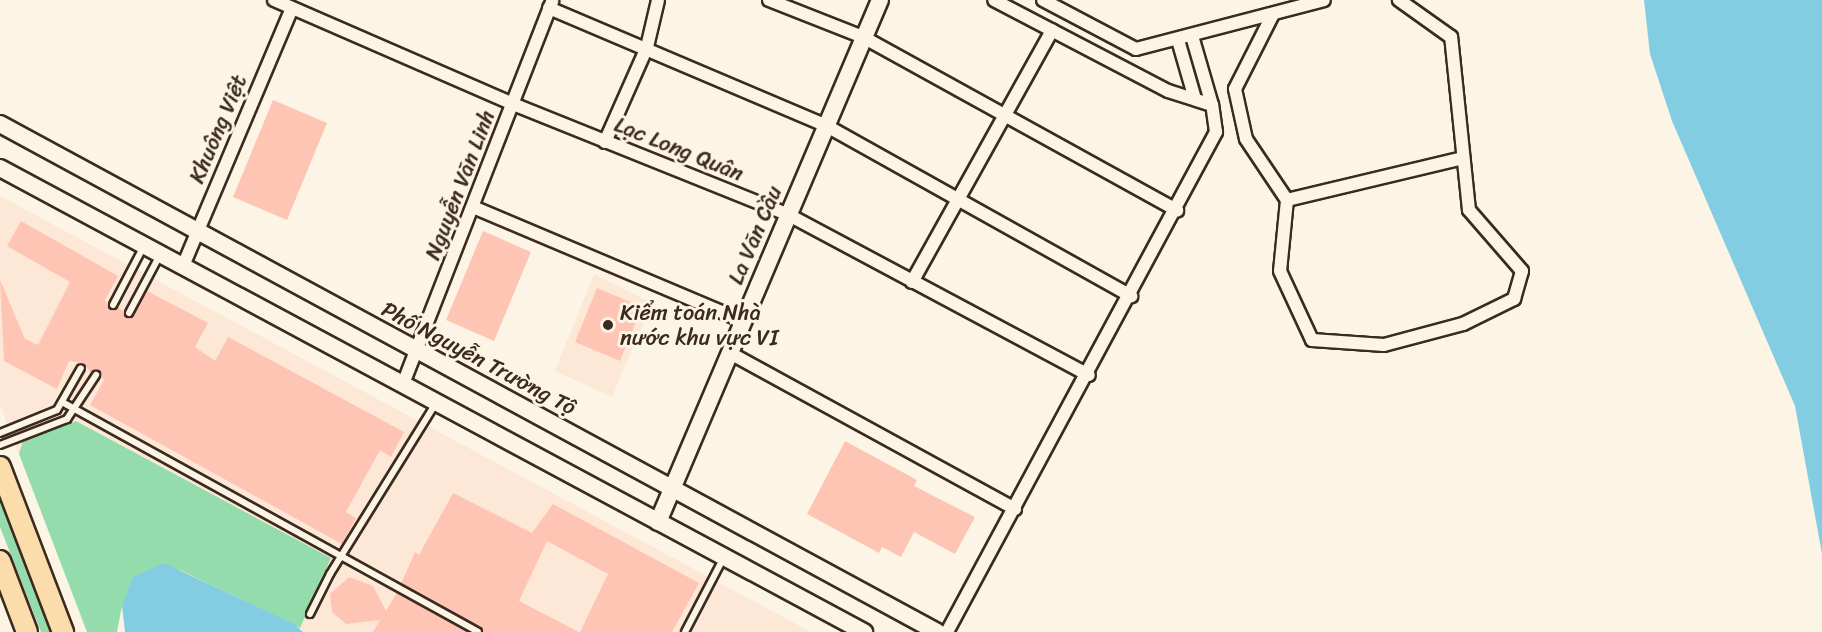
<!DOCTYPE html>
<meta charset="utf-8">
<style>
body{margin:0}
#map{position:relative;width:1822px;height:632px;overflow:hidden;background:#fcf5e5;font-family:Sriracha,sans-serif}
div>[style]{position:absolute}
[style*='--x']{left:calc(var(--x)*1px);top:calc(var(--y)*1px);width:calc(var(--w)*1px);rotate:calc(var(--a)*1deg)}
.built>*{inset:0;background:#fde7d6}
.green>*{inset:0;background:#94dcab}
.water>*{inset:0;background:#83cde3}
.building>*{inset:0;background:#ffc5b4}
.roads{filter:drop-shadow(2px 0 #3b2a1e) drop-shadow(-2px 0 #3b2a1e) drop-shadow(0 2px #3b2a1e) drop-shadow(0 -2px #3b2a1e)}
.service>*{height:6px;margin:-3px;padding:0 3px;transform-origin:3px;border-radius:3px;background:#fcf5e5}
.minor>*{height:12px;margin:-6px;padding:0 6px;transform-origin:6px;border-radius:6px;background:#fcf5e5}
.tertiary>*{height:16px;margin:-8px;padding:0 8px;transform-origin:8px;border-radius:8px;background:#fcf5e5}
.primary>*{height:20px;margin:-10px;padding:0 10px;transform-origin:10px;border-radius:10px;background:#faddab}
.dots>*{width:16px;height:16px;translate:-50% -50%;box-sizing:border-box;border:3px solid #fcf5e5;border-radius:50%}
span{translate:-50% -50%;white-space:nowrap;text-align:center;line-height:1.15;-webkit-text-stroke:6px #fcf5e5;paint-order:stroke}
.street-label{font-size:22px;color:#3b2a1e}
.poi-label{font-size:22px;color:#3b2a1e}
.left{translate:0 -50%;text-align:left}
</style>
<div id="map">
<div class="built">
<i style="clip-path:polygon(0 196px,811px 632px,303px 632px,300px 628px,331px 558px,76px 421px,23px 441px,19px 454px,0 405px)"></i>
<i style="clip-path:polygon(594px 274px,652px 303px,612px 397px,555px 371px)"></i>
</div>
<div class="green">
<i style="clip-path:polygon(76px 421px,331px 558px,300px 628px,180px 570px,122px 606px,117px 632px,87px 632px,19px 454px,23px 441px)"></i>
<i style="clip-path:polygon(0 498px,52px 632px,41px 632px,0 527px)"></i>
</div>
<div class="water">
<i style="clip-path:polygon(1644px 0,1822px 0,1822px 554px,1795px 406px,1672px 121px,1650px 54px)"></i>
<i style="clip-path:polygon(164px 563px,294px 624px,303px 632px,125px 632px,122px 606px,133px 577px)"></i>
</div>
<div class="building">
<i style="clip-path:polygon(273px 100px,327px 123px,287px 220px,233px 197px)"></i>
<i style="clip-path:polygon(21px 221px,118px 276px,105px 300px,110px 309px,118px 307px,131px 318px,147px 291px,208px 323px,195px 347px,215px 361px,228px 337px,404px 432px,391px 457px,380px 450px,346px 512px,356px 518px,342px 544px,90px 405px,104px 380px,98px 370px,91px 373px,83px 363px,69px 361px,57px 389px,4px 361px,0 280px,25px 339px,38px 345px,70px 282px,7px 246px)"></i>
<i style="clip-path:polygon(483px 231px,531px 252px,494px 341px,446px 320px)"></i>
<i style="clip-path:polygon(597px 288px,642px 307px,620px 361px,575px 342px)"></i>
<i style="clip-path:polygon(845px 441px,917px 480px,914px 486px,975px 517px,955px 554px,914px 532px,901px 557px,882px 547px,879px 553px,807px 514px)"></i>
<i style="clip-path:polygon(453px 493px,532px 533px,553px 504px,699px 583px,672px 632px,580px 632px,608px 574px,547px 541px,519px 601px,579px 632px,483px 632px,401px 584px,415px 552px,419px 555px)"></i>
<i style="clip-path:polygon(349px 577px,373px 586px,386px 611px,397px 593px,467px 632px,373px 632px,380px 620px,346px 624px,332px 612px,330px 594px)"></i>
</div>
<div class="roads">
<div class="service">
<i style="--x:113;--y:305;--w:67;--a:-62.3"></i>
<i style="--x:129;--y:313;--w:66;--a:-61.9"></i>
<i style="--x:62;--y:402;--w:475;--a:28.9"></i>
<i style="--x:0;--y:433;--w:61;--a:-22"></i>
<i style="--x:57;--y:410;--w:48;--a:-60.3"></i>
<i style="--x:0;--y:445;--w:72;--a:-21.2"></i>
<i style="--x:67;--y:419;--w:53;--a:-56.6"></i>
<i style="--x:310;--y:614;--w:45;--a:-63.4"></i>
<i style="--x:330;--y:574;--w:201;--a:-58.2"></i>
<i style="--x:685;--y:632;--w:85;--a:-62.5"></i>
</div>
<div class="minor">
<i style="--x:274;--y:0;--w:261;--a:23.5"></i>
<i style="--x:513;--y:104;--w:295;--a:21.9"></i>
<i style="--x:787;--y:214;--w:342;--a:28.1"></i>
<i style="--x:769;--y:0;--w:101;--a:21.5"></i>
<i style="--x:863;--y:37;--w:359;--a:28.9"></i>
<i style="--x:1043;--y:0;--w:105;--a:27.8"></i>
<i style="--x:1136;--y:49;--w:194;--a:-14.6"></i>
<i style="--x:549;--y:8;--w:300;--a:23"></i>
<i style="--x:825;--y:125;--w:351;--a:29.2"></i>
<i style="--x:1273;--y:14;--w:84;--a:116.9"></i>
<i style="--x:1235;--y:89;--w:51;--a:77.6"></i>
<i style="--x:1246;--y:139;--w:73;--a:56.1"></i>
<i style="--x:1287;--y:200;--w:71;--a:95.6"></i>
<i style="--x:1280;--y:271;--w:76;--a:65.1"></i>
<i style="--x:1312;--y:340;--w:72;--a:4"></i>
<i style="--x:1384;--y:345;--w:82;--a:-14.9"></i>
<i style="--x:1463;--y:324;--w:57;--a:-26.1"></i>
<i style="--x:1514;--y:299;--w:29;--a:-74"></i>
<i style="--x:1522;--y:271;--w:81;--a:-131"></i>
<i style="--x:1469;--y:210;--w:174;--a:-95.9"></i>
<i style="--x:1451;--y:37;--w:64;--a:-144.6"></i>
<i style="--x:1192;--y:36;--w:72;--a:73.8"></i>
<i style="--x:1178;--y:40;--w:61;--a:73.9"></i>
<i style="--x:605;--y:142;--w:104;--a:-66.1"></i>
<i style="--x:647;--y:47;--w:48;--a:-76.8"></i>
<i style="--x:1287;--y:200;--w:181;--a:-13.4"></i>
<i style="--x:473;--y:207;--w:293;--a:22.9"></i>
<i style="--x:183;--y:266;--w:280;--a:-67.1"></i>
<i style="--x:912;--y:282;--w:288;--a:-60.9"></i>
<i style="--x:730;--y:353;--w:325;--a:28.7"></i>
<i style="--x:403;--y:384;--w:411;--a:-68.7"></i>
<i style="--x:947;--y:632;--w:568;--a:-61.72"></i>
<i style="--x:1216;--y:132;--w:27;--a:-98"></i>
<i style="--x:1212;--y:105;--w:46;--a:-162.3"></i>
<i style="--x:1168;--y:91;--w:196;--a:-152.4"></i>
</div>
<div class="tertiary">
<i style="--x:0;--y:124;--w:1066;--a:28.46"></i>
<i style="--x:0;--y:168;--w:981;--a:28.24"></i>
<i style="--x:658;--y:522;--w:567;--a:-66.96"></i>
</div>
<div class="primary">
<i style="--x:0;--y:467;--w:177;--a:69.1"></i>
<i style="--x:0;--y:561;--w:76;--a:69.2"></i>
</div>
</div>
<div class="dots">
<i style="left:608px;top:325px;background:#3b2a1e"></i>
</div>
<div class="street-label">
<span style="left:218px;top:129px;rotate:-67deg">Khuông Việt</span>
<span style="left:679px;top:149px;rotate:22deg">Lạc Long Quân</span>
<span style="left:460px;top:185px;rotate:-69deg">Nguyễn Văn Linh</span>
<span style="left:755px;top:235px;rotate:-67deg">La Văn Cầu</span>
<span style="left:479px;top:358px;rotate:28deg">Phố Nguyễn Trường Tộ</span>
</div>
<div class="poi-label">
<span class="left" style="left:620px;top:325px">Kiểm toán Nhà<br>nước khu vực VI</span>
</div>
</div>
